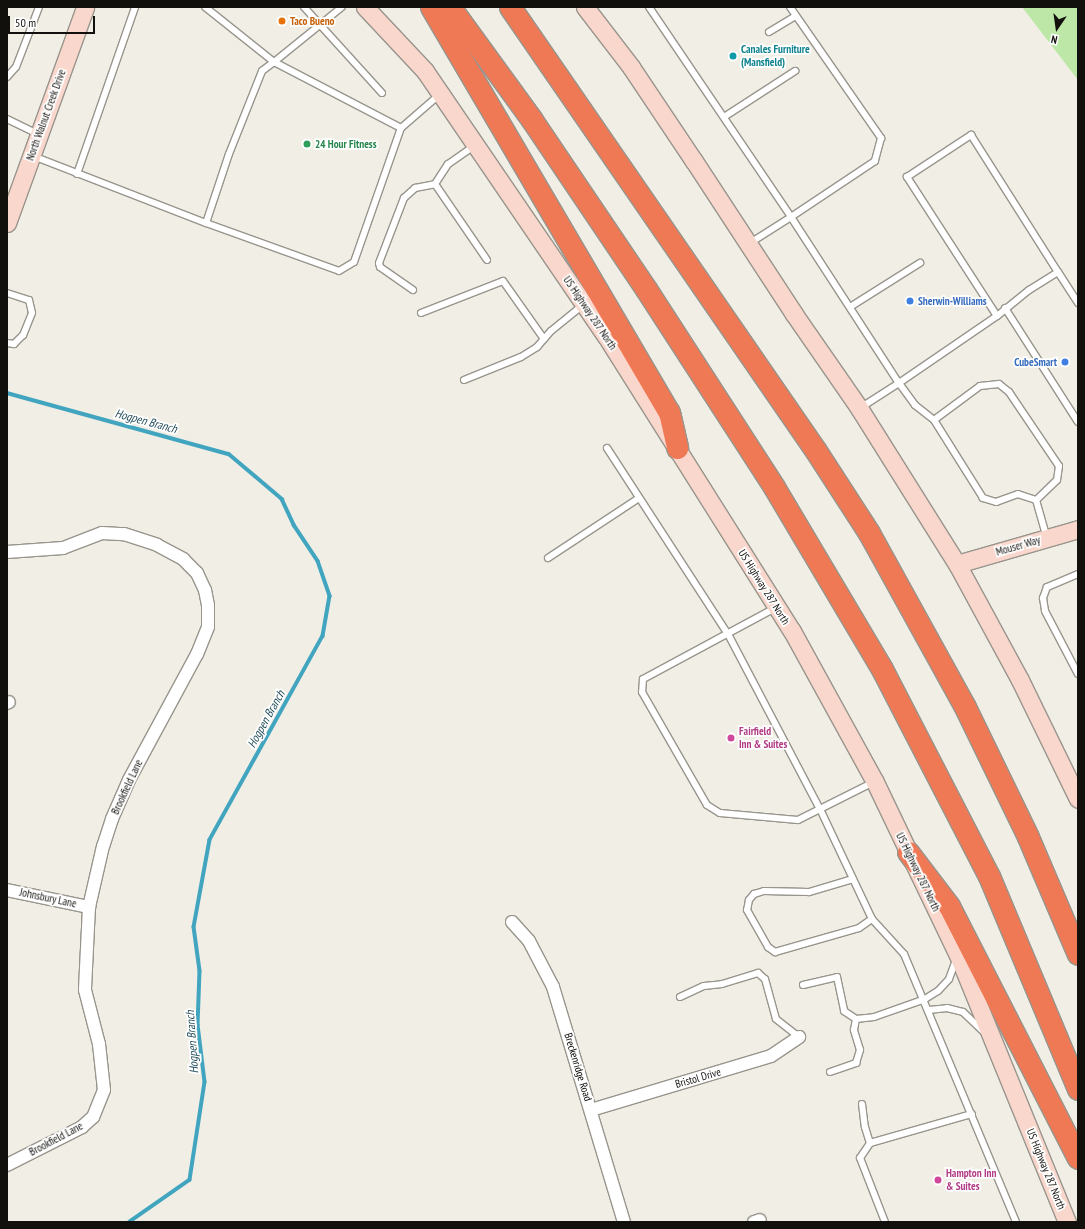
<!DOCTYPE html>
<style>
body{margin:0}
#map{position:relative;width:1085px;height:1229px;overflow:hidden;background:#f1eee5;font-family:"PT Sans Narrow",sans-serif}
div>[style]{position:absolute}
[style*='--x']{left:calc(var(--x)*1px);top:calc(var(--y)*1px);width:calc(var(--w)*1px);rotate:calc(var(--a)*1deg)}
.green>*{inset:0;background:#bde7a6}
.stream>*{height:3.5px;margin:-1.75px;padding:0 1.75px;transform-origin:1.75px;border-radius:1.75px;background:#41a5c0}
.roads{filter:drop-shadow(1px 0 #98958d) drop-shadow(-1px 0 #98958d) drop-shadow(0 1px #98958d) drop-shadow(0 -1px #98958d)}
.lane>*{height:6px;margin:-3px;padding:0 3px;transform-origin:3px;border-radius:3px;background:#fff}
.street>*{height:12px;margin:-6px;padding:0 6px;transform-origin:6px;border-radius:6px;background:#fff}
.secondary>*{height:17px;margin:-8.5px;padding:0 8.5px;transform-origin:8.5px;border-radius:8.5px;background:#fad7cc}
.highway>*{height:21px;margin:-10.5px;padding:0 10.5px;transform-origin:10.5px;border-radius:10.5px;background:#f07955}
.dots>*{width:11px;height:11px;translate:-50% -50%;box-sizing:border-box;border:2px solid #fff;border-radius:50%}
span{translate:-50% -50%;white-space:nowrap;text-align:center;line-height:1.15;-webkit-text-stroke:3.5px #fff;paint-order:stroke}
.food-label{font-size:11px;color:#c56008;font-weight:700}
.left{translate:0 -50%;text-align:left}
.culture-label{font-size:11px;color:#0d838f;font-weight:700}
.street-label{font-size:11px;color:#11100d}
.leisure-label{font-size:11px;color:#27864d;font-weight:700}
.shop-label{font-size:11px;color:#366cbe;font-weight:700}
.right{translate:-100% -50%;text-align:right}
.hotel-label{font-size:11px;color:#b23c85;font-weight:700}
.water-label{font-size:12px;color:#234e5b;font-style:italic}
.frame{position:absolute;inset:0;border:8px solid #11100d;pointer-events:none}
.north{position:absolute;left:1037px;top:8px;width:40px;height:40px;-webkit-text-stroke:3px #fff;paint-order:stroke;rotate:193deg;font-size:11px;font-weight:700;line-height:16px;text-align:center;color:#11100d}
.north::after{content:'';display:block;margin:auto;width:14px;height:18px;background:#11100d;clip-path:polygon(50% 0,100% 100%,50% 72%,0 100%)}
.scale{position:absolute;left:8px;top:16px;width:87px;height:18px;box-sizing:border-box;border:2px solid #11100d;border-top:0;padding-left:5px;font-size:12px;line-height:14px;white-space:nowrap;color:#11100d;-webkit-text-stroke:3px #fff;paint-order:stroke}
</style>
<div id="map">
<div class="green">
<i style="clip-path:polygon(1022px 7px,1078px 7px,1078px 80px)"></i>
</div>
<div class="stream">
<i style="--x:7;--y:393;--w:230;--a:15.4"></i>
<i style="--x:229;--y:454;--w:70;--a:40.3"></i>
<i style="--x:282;--y:499;--w:29;--a:65"></i>
<i style="--x:294;--y:525;--w:43;--a:56.3"></i>
<i style="--x:318;--y:561;--w:37;--a:71"></i>
<i style="--x:330;--y:596;--w:41;--a:99.9"></i>
<i style="--x:323;--y:636;--w:233;--a:119"></i>
<i style="--x:210;--y:840;--w:88;--a:100.4"></i>
<i style="--x:194;--y:927;--w:44;--a:82.2"></i>
<i style="--x:200;--y:971;--w:54;--a:92.1"></i>
<i style="--x:198;--y:1025;--w:57;--a:83"></i>
<i style="--x:205;--y:1082;--w:99;--a:98.7"></i>
<i style="--x:190;--y:1180;--w:73;--a:145"></i>
</div>
<div class="roads">
<div class="lane">
<i style="--x:304;--y:7;--w:116;--a:47.8"></i>
<i style="--x:649;--y:7;--w:254;--a:55.9"></i>
<i style="--x:791;--y:217;--w:49;--a:147.6"></i>
<i style="--x:790;--y:7;--w:160;--a:55.2"></i>
<i style="--x:881;--y:138;--w:24;--a:105"></i>
<i style="--x:875;--y:161;--w:101;--a:146.3"></i>
<i style="--x:791;--y:217;--w:198;--a:57"></i>
<i style="--x:899;--y:383;--w:46;--a:147.3"></i>
<i style="--x:769;--y:32;--w:31;--a:-31"></i>
<i style="--x:7;--y:77;--w:13;--a:-48"></i>
<i style="--x:16;--y:67;--w:64;--a:-69"></i>
<i style="--x:724;--y:117;--w:85;--a:-32.9"></i>
<i style="--x:7;--y:119;--w:34;--a:26"></i>
<i style="--x:401;--y:128;--w:50;--a:-41"></i>
<i style="--x:474;--y:146;--w:32;--a:145"></i>
<i style="--x:448;--y:164;--w:24;--a:123"></i>
<i style="--x:435;--y:184;--w:92;--a:55.6"></i>
<i style="--x:33;--y:156;--w:186;--a:21.2"></i>
<i style="--x:206;--y:223;--w:73;--a:-71.6"></i>
<i style="--x:229;--y:154;--w:89;--a:-68.3"></i>
<i style="--x:262;--y:71;--w:15;--a:-37"></i>
<i style="--x:274;--y:62;--w:88;--a:-141.4"></i>
<i style="--x:77;--y:174;--w:177;--a:-70.8"></i>
<i style="--x:206;--y:223;--w:141;--a:19.8"></i>
<i style="--x:339;--y:271;--w:17;--a:-31"></i>
<i style="--x:354;--y:262;--w:142;--a:-70.7"></i>
<i style="--x:401;--y:128;--w:143;--a:-152.5"></i>
<i style="--x:274;--y:62;--w:87;--a:-39"></i>
<i style="--x:1058;--y:272;--w:37;--a:57"></i>
<i style="--x:413;--y:290;--w:40;--a:-145.1"></i>
<i style="--x:380;--y:267;--w:4;--a:-104"></i>
<i style="--x:379;--y:263;--w:70;--a:-69"></i>
<i style="--x:404;--y:198;--w:15;--a:-42"></i>
<i style="--x:415;--y:188;--w:20;--a:-11"></i>
<i style="--x:7;--y:293;--w:23;--a:18"></i>
<i style="--x:29;--y:300;--w:13;--a:77"></i>
<i style="--x:32;--y:313;--w:24;--a:112"></i>
<i style="--x:23;--y:335;--w:13;--a:135"></i>
<i style="--x:14;--y:344;--w:7;--a:-172"></i>
<i style="--x:850;--y:307;--w:83;--a:-32.2"></i>
<i style="--x:1005;--y:308;--w:135;--a:57.4"></i>
<i style="--x:421;--y:313;--w:88;--a:-21.3"></i>
<i style="--x:503;--y:281;--w:71;--a:54.7"></i>
<i style="--x:464;--y:380;--w:61;--a:-22"></i>
<i style="--x:521;--y:357;--w:19;--a:-32"></i>
<i style="--x:537;--y:347;--w:21;--a:-49"></i>
<i style="--x:551;--y:331;--w:41;--a:-39.1"></i>
<i style="--x:934;--y:420;--w:24;--a:-142"></i>
<i style="--x:915;--y:405;--w:27;--a:-126"></i>
<i style="--x:899;--y:383;--w:119;--a:-34.4"></i>
<i style="--x:997;--y:316;--w:166;--a:-122.9"></i>
<i style="--x:907;--y:177;--w:77;--a:-33.3"></i>
<i style="--x:971;--y:135;--w:162;--a:57.6"></i>
<i style="--x:1058;--y:272;--w:34;--a:148"></i>
<i style="--x:1029;--y:290;--w:41;--a:140.9"></i>
<i style="--x:607;--y:448;--w:222;--a:57"></i>
<i style="--x:728;--y:634;--w:198;--a:62.3"></i>
<i style="--x:820;--y:809;--w:122;--a:64.7"></i>
<i style="--x:872;--y:919;--w:47;--a:47.6"></i>
<i style="--x:904;--y:954;--w:290;--a:67.3"></i>
<i style="--x:1036;--y:500;--w:19;--a:-162"></i>
<i style="--x:1018;--y:494;--w:23;--a:160"></i>
<i style="--x:996;--y:502;--w:14;--a:-163"></i>
<i style="--x:983;--y:498;--w:92;--a:-122.1"></i>
<i style="--x:934;--y:420;--w:57;--a:-36.5"></i>
<i style="--x:980;--y:386;--w:19;--a:-6"></i>
<i style="--x:999;--y:384;--w:13;--a:39"></i>
<i style="--x:1009;--y:392;--w:89;--a:56"></i>
<i style="--x:1059;--y:466;--w:14;--a:98"></i>
<i style="--x:1057;--y:480;--w:29;--a:136"></i>
<i style="--x:1036;--y:500;--w:37;--a:74"></i>
<i style="--x:548;--y:558;--w:109;--a:-33.4"></i>
<i style="--x:1078;--y:574;--w:34;--a:157"></i>
<i style="--x:1047;--y:587;--w:12;--a:110"></i>
<i style="--x:1043;--y:598;--w:13;--a:81"></i>
<i style="--x:1045;--y:611;--w:71;--a:62.4"></i>
<i style="--x:775;--y:608;--w:150;--a:151.7"></i>
<i style="--x:643;--y:679;--w:13;--a:94"></i>
<i style="--x:642;--y:692;--w:130;--a:60.1"></i>
<i style="--x:707;--y:805;--w:15;--a:32"></i>
<i style="--x:720;--y:813;--w:78;--a:5.1"></i>
<i style="--x:798;--y:820;--w:85;--a:-26.6"></i>
<i style="--x:853;--y:879;--w:46;--a:163.5"></i>
<i style="--x:809;--y:892;--w:45;--a:-178.7"></i>
<i style="--x:764;--y:891;--w:10;--a:163"></i>
<i style="--x:754;--y:894;--w:8;--a:130"></i>
<i style="--x:749;--y:900;--w:10;--a:101"></i>
<i style="--x:747;--y:910;--w:43;--a:60.4"></i>
<i style="--x:768;--y:947;--w:9;--a:36"></i>
<i style="--x:775;--y:952;--w:87;--a:-15.9"></i>
<i style="--x:859;--y:928;--w:16;--a:-35"></i>
<i style="--x:803;--y:985;--w:35;--a:-13"></i>
<i style="--x:837;--y:977;--w:35;--a:78"></i>
<i style="--x:844;--y:1011;--w:14;--a:34"></i>
<i style="--x:680;--y:997;--w:26;--a:-25"></i>
<i style="--x:704;--y:986;--w:18;--a:-6"></i>
<i style="--x:722;--y:984;--w:38;--a:-17"></i>
<i style="--x:758;--y:973;--w:9;--a:41"></i>
<i style="--x:765;--y:979;--w:41;--a:74.6"></i>
<i style="--x:776;--y:1019;--w:29;--a:38"></i>
<i style="--x:929;--y:1010;--w:18;--a:-6"></i>
<i style="--x:947;--y:1008;--w:16;--a:14"></i>
<i style="--x:963;--y:1012;--w:28;--a:44"></i>
<i style="--x:830;--y:1072;--w:28;--a:-19"></i>
<i style="--x:856;--y:1063;--w:14;--a:-73"></i>
<i style="--x:860;--y:1050;--w:21;--a:-107"></i>
<i style="--x:854;--y:1030;--w:11;--a:-80"></i>
<i style="--x:856;--y:1019;--w:18;--a:-6"></i>
<i style="--x:874;--y:1017;--w:54;--a:-19.4"></i>
<i style="--x:925;--y:999;--w:15;--a:-32"></i>
<i style="--x:938;--y:991;--w:16;--a:-47"></i>
<i style="--x:949;--y:979;--w:20;--a:-70"></i>
<i style="--x:862;--y:1104;--w:23;--a:83"></i>
<i style="--x:865;--y:1127;--w:17;--a:73"></i>
<i style="--x:885;--y:1222;--w:69;--a:-111.3"></i>
<i style="--x:860;--y:1158;--w:18;--a:-56"></i>
<i style="--x:870;--y:1143;--w:106;--a:-15.9"></i>
</div>
<div class="street">
<i style="--x:7;--y:552;--w:56;--a:-4.1"></i>
<i style="--x:63;--y:548;--w:42;--a:-21"></i>
<i style="--x:102;--y:533;--w:22;--a:3"></i>
<i style="--x:124;--y:534;--w:35;--a:18"></i>
<i style="--x:157;--y:545;--w:30;--a:28"></i>
<i style="--x:183;--y:559;--w:20;--a:45"></i>
<i style="--x:197;--y:573;--w:19;--a:65"></i>
<i style="--x:205;--y:590;--w:15;--a:79"></i>
<i style="--x:208;--y:605;--w:22;--a:90"></i>
<i style="--x:208;--y:627;--w:29;--a:112"></i>
<i style="--x:197;--y:654;--w:143;--a:118.4"></i>
<i style="--x:129;--y:780;--w:43;--a:113.6"></i>
<i style="--x:112;--y:819;--w:28;--a:108"></i>
<i style="--x:103;--y:846;--w:63;--a:102.9"></i>
<i style="--x:89;--y:907;--w:83;--a:92.8"></i>
<i style="--x:85;--y:990;--w:56;--a:75.5"></i>
<i style="--x:99;--y:1044;--w:46;--a:83.8"></i>
<i style="--x:104;--y:1090;--w:29;--a:112"></i>
<i style="--x:93;--y:1117;--w:15;--a:138"></i>
<i style="--x:82;--y:1127;--w:84;--a:153.1"></i>
<i style="--x:7;--y:703;--w:2;--a:-27"></i>
<i style="--x:7;--y:890;--w:84;--a:11.7"></i>
<i style="--x:512;--y:922;--w:25;--a:48"></i>
<i style="--x:529;--y:941;--w:52;--a:62.4"></i>
<i style="--x:553;--y:987;--w:245;--a:73.2"></i>
<i style="--x:591;--y:1110;--w:188;--a:-16.7"></i>
<i style="--x:771;--y:1056;--w:34;--a:-34"></i>
<i style="--x:754;--y:1222;--w:6;--a:-18"></i>
</div>
<div class="secondary">
<i style="--x:365;--y:7;--w:88;--a:46.8"></i>
<i style="--x:425;--y:71;--w:321;--a:55.7"></i>
<i style="--x:606;--y:336;--w:349;--a:57.8"></i>
<i style="--x:792;--y:631;--w:172;--a:61.2"></i>
<i style="--x:875;--y:782;--w:192;--a:64.4"></i>
<i style="--x:958;--y:955;--w:288;--a:67.8"></i>
<i style="--x:585;--y:7;--w:76;--a:52.5"></i>
<i style="--x:631;--y:67;--w:113;--a:56.2"></i>
<i style="--x:694;--y:161;--w:183;--a:56.8"></i>
<i style="--x:794;--y:314;--w:114;--a:55.3"></i>
<i style="--x:859;--y:408;--w:184;--a:57.9"></i>
<i style="--x:957;--y:564;--w:132;--a:61.5"></i>
<i style="--x:1020;--y:680;--w:132;--a:64"></i>
<i style="--x:7;--y:223;--w:230;--a:-70.1"></i>
<i style="--x:957;--y:564;--w:126;--a:-16.1"></i>
</div>
<div class="highway">
<i style="--x:431;--y:7;--w:470;--a:59.6"></i>
<i style="--x:669;--y:412;--w:37;--a:77"></i>
<i style="--x:450;--y:7;--w:140;--a:54"></i>
<i style="--x:532;--y:120;--w:204;--a:56"></i>
<i style="--x:646;--y:289;--w:236;--a:57.1"></i>
<i style="--x:774;--y:487;--w:212;--a:59.3"></i>
<i style="--x:882;--y:669;--w:233;--a:62.7"></i>
<i style="--x:989;--y:876;--w:231;--a:67.3"></i>
<i style="--x:510;--y:7;--w:539;--a:55.43"></i>
<i style="--x:816;--y:451;--w:98;--a:57.1"></i>
<i style="--x:869;--y:533;--w:199;--a:61.1"></i>
<i style="--x:965;--y:707;--w:144;--a:64.1"></i>
<i style="--x:1028;--y:837;--w:127;--a:66.9"></i>
<i style="--x:908;--y:852;--w:68;--a:52.8"></i>
<i style="--x:949;--y:906;--w:283;--a:62.9"></i>
</div>
</div>
<div class="dots">
<i style="left:282px;top:21px;background:#e8710a"></i>
<i style="left:733px;top:56px;background:#0f9aa8"></i>
<i style="left:307px;top:144px;background:#2e9e5b"></i>
<i style="left:910px;top:301px;background:#3f7fe0"></i>
<i style="left:1065px;top:362px;background:#3f7fe0"></i>
<i style="left:731px;top:738px;background:#d1479c"></i>
<i style="left:938px;top:1180px;background:#d1479c"></i>
</div>
<div class="food-label">
<span class="left" style="left:290px;top:21px">Taco Bueno</span>
</div>
<div class="culture-label">
<span class="left" style="left:741px;top:56px">Canales Furniture<br>(Mansfield)</span>
</div>
<div class="street-label">
<span style="left:46px;top:115px;rotate:-70deg">North Walnut Creek Drive</span>
<span style="left:590px;top:313px;rotate:56deg">US Highway 287 North</span>
<span style="left:1018px;top:546px;rotate:-16deg">Mouser Way</span>
<span style="left:764px;top:587px;rotate:58deg">US Highway 287 North</span>
<span style="left:127px;top:787px;rotate:-65deg">Brookfield Lane</span>
<span style="left:918px;top:872px;rotate:64deg">US Highway 287 North</span>
<span style="left:48px;top:898px;rotate:12deg">Johnsbury Lane</span>
<span style="left:578px;top:1067px;rotate:73deg">Breckenridge Road</span>
<span style="left:698px;top:1078px;rotate:-16deg">Bristol Drive</span>
<span style="left:56px;top:1139px;rotate:-28deg">Brookfield Lane</span>
<span style="left:1046px;top:1169px;rotate:68deg">US Highway 287 North</span>
</div>
<div class="leisure-label">
<span class="left" style="left:315px;top:144px">24 Hour Fitness</span>
</div>
<div class="shop-label">
<span class="left" style="left:918px;top:301px">Sherwin-Williams</span>
<span class="right" style="left:1057px;top:362px">CubeSmart</span>
</div>
<div class="hotel-label">
<span class="left" style="left:739px;top:738px">Fairfield<br>Inn &amp; Suites</span>
<span class="left" style="left:946px;top:1180px">Hampton Inn<br>&amp; Suites</span>
</div>
<div class="water-label">
<span style="left:146px;top:421px;rotate:15deg">Hogpen Branch</span>
<span style="left:266px;top:719px;rotate:-61deg">Hogpen Branch</span>
<span style="left:192px;top:1042px;rotate:-94deg">Hogpen Branch</span>
</div>
<div class="frame"></div>
<div class="north">N</div>
<div class="scale">50 m</div>
</div>
